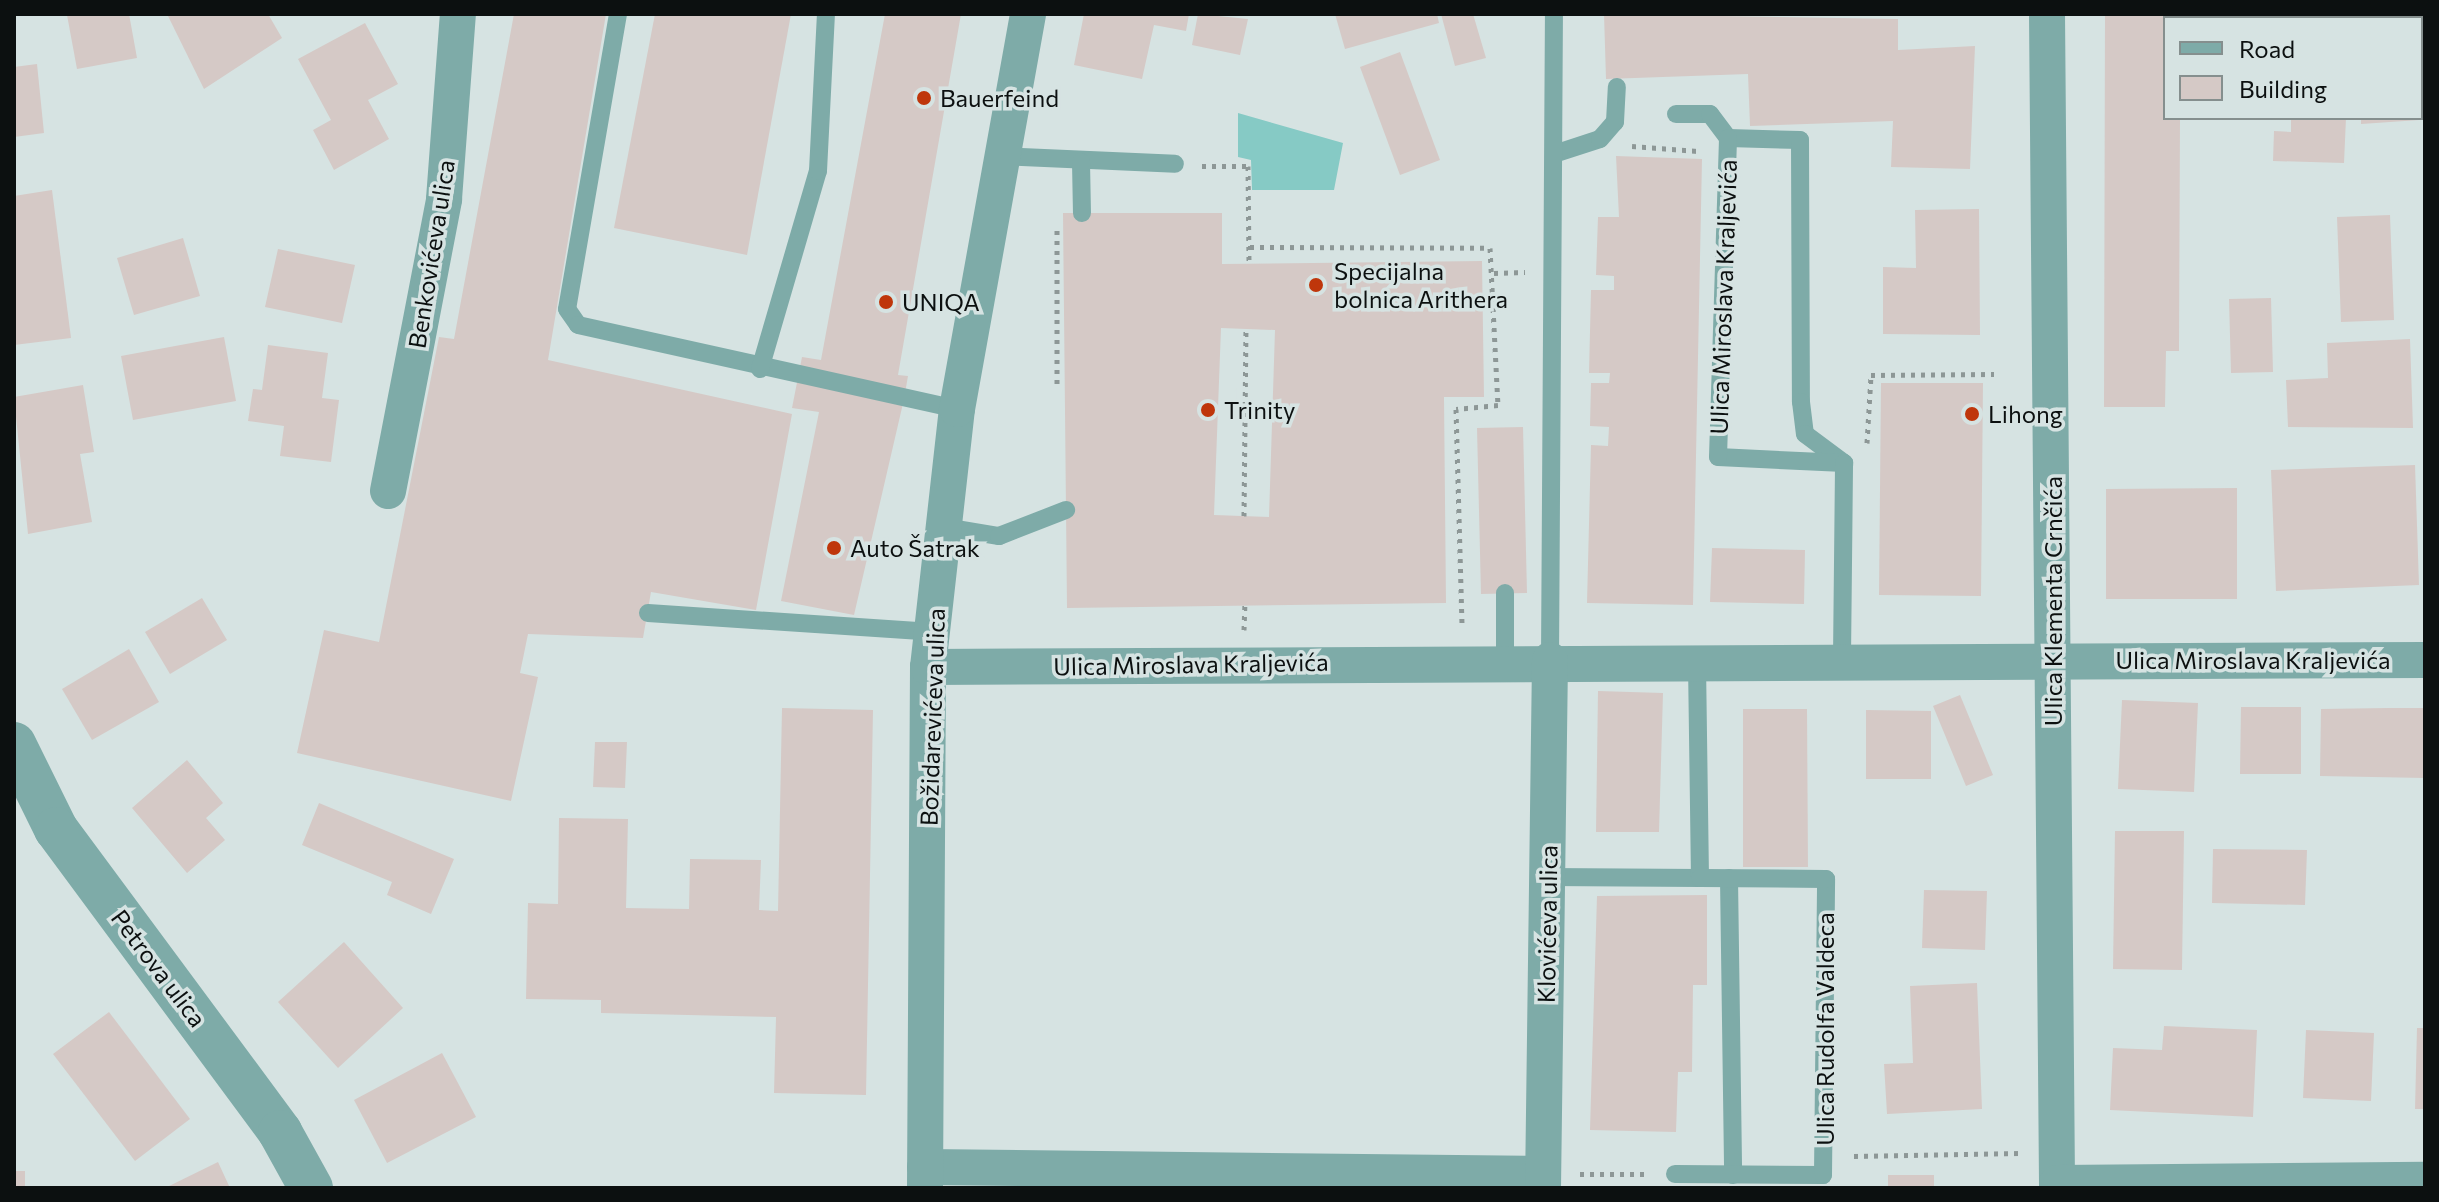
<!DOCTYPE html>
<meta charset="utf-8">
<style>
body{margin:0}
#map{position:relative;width:2439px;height:1202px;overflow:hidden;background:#d6e3e2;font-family:Commissioner,sans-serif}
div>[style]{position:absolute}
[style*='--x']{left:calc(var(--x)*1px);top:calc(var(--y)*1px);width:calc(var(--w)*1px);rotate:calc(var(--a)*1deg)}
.green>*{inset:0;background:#86cac5}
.building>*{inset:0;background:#d5c9c6}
.path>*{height:5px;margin-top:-2.5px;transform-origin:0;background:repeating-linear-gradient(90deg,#8d9796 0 4px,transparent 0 10px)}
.service>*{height:18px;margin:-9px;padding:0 9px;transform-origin:9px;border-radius:9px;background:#7eaba8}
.minor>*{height:36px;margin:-18px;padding:0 18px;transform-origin:18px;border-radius:18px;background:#7eaba8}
.tertiary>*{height:44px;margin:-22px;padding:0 22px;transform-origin:22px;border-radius:22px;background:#7eaba8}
.dots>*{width:22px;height:22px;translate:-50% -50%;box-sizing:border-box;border:4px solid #d6e3e2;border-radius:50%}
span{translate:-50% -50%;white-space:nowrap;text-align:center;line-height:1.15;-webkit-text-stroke:7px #d6e3e2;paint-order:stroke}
.poi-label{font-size:24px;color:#0c1010}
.left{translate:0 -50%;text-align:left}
.street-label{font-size:24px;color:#0c1010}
.frame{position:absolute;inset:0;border:16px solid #0c1010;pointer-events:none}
.legend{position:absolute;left:2163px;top:16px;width:260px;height:104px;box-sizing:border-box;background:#d6e3e2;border:2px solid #858f8e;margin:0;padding:10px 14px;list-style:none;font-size:24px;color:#0c1010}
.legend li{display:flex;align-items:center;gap:16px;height:40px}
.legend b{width:40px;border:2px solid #858f8e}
</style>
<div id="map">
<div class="green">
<i style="clip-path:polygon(1238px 113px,1343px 143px,1334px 190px,1252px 190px,1251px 160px,1238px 157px)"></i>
</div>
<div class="building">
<i style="clip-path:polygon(129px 14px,137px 58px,77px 69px,67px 15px)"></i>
<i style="clip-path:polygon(167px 14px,268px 14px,282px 38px,204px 89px)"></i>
<i style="clip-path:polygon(514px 14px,606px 14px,548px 360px,792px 414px,756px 610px,651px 592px,643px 638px,528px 634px,520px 673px,538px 677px,511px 801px,297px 753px,324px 630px,379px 642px,439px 337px,454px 339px)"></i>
<i style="clip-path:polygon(655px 14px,791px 14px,747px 255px,614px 228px)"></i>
<i style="clip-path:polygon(885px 14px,961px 14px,898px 375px,908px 376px,904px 399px,854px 615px,781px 601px,819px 412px,792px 408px,802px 357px,821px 360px)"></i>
<i style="clip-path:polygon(1084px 14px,1189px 14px,1186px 31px,1154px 25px,1142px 79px,1074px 65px)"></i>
<i style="clip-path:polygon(1198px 14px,1248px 19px,1240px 55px,1192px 45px)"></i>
<i style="clip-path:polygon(1335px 14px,1437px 14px,1439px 23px,1345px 49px)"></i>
<i style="clip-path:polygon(1441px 14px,1473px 14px,1486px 58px,1455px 66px)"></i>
<i style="clip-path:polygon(1604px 14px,1898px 19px,1898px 50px,1975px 46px,1970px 169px,1891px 167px,1893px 121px,1750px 126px,1748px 74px,1606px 79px)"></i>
<i style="clip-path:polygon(2105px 14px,2180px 14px,2165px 18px,2165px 118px,2180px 118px,2179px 351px,2166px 351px,2165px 407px,2104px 407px)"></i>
<i style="clip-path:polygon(2363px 14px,2425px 14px,2425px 57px,2421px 18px)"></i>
<i style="clip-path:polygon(365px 23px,398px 84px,368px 100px,389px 139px,334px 170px,313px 130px,331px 120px,298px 59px)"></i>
<i style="clip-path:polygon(1400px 52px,1440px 160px,1400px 175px,1360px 67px)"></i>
<i style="clip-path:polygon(37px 64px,44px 133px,14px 137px,14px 67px)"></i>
<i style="clip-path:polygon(2421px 72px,2425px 72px,2421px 120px)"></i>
<i style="clip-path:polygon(2291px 118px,2346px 118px,2344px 163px,2273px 161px,2274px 131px,2291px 132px)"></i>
<i style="clip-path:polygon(2361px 118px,2419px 118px,2419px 120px,2361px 124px)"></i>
<i style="clip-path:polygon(1616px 156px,1702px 159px,1693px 605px,1587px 603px,1591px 445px,1608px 446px,1609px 427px,1590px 426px,1591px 383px,1609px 383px,1610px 373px,1589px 373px,1591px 290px,1614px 290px,1614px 276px,1596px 275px,1598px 217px,1619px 217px)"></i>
<i style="clip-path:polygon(52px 190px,71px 338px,14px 345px,14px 196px)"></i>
<i style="clip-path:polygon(1979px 209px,1980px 335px,1883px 334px,1883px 267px,1916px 268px,1915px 210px)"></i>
<i style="clip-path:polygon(evenodd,1063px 213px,1222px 213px,1222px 264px,1482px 261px,1484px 397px,1444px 397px,1446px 603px,1067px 608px,1063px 213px,1221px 328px,1275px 330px,1269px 517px,1214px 515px,1221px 328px)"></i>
<i style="clip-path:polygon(2390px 215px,2394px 320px,2341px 322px,2337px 217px)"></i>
<i style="clip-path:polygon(183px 238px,200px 296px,134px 315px,117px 258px)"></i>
<i style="clip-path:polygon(278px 249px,355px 265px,342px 323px,265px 307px)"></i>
<i style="clip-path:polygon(2271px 298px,2273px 372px,2231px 373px,2229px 299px)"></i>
<i style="clip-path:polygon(224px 337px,236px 401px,133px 420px,121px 356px)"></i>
<i style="clip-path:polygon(2410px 339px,2413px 428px,2288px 427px,2286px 380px,2328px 378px,2327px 343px)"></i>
<i style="clip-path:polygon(268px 345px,328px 353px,322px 398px,339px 400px,331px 462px,280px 456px,284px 426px,248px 421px,253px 389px,262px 390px)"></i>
<i style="clip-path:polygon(1881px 383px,1983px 383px,1981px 596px,1879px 595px)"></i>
<i style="clip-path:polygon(83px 385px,94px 452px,80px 454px,92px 522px,28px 534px,14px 397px)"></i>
<i style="clip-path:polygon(1523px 427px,1527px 593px,1481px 594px,1477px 428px)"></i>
<i style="clip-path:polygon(2415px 465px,2419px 585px,2276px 591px,2271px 470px)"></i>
<i style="clip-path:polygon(2237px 488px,2237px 599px,2106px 599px,2106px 489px)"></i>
<i style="clip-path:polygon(1712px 548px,1805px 550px,1804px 604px,1710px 602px)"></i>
<i style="clip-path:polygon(202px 598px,227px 640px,170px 674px,145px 632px)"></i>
<i style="clip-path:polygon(129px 649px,159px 702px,92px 740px,62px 689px)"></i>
<i style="clip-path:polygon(1598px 691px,1663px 693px,1659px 832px,1596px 832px)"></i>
<i style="clip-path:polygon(1960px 695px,1993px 775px,1966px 786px,1933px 706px)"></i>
<i style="clip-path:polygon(2122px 700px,2198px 703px,2194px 792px,2118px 789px)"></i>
<i style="clip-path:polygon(2241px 707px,2301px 707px,2301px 774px,2240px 774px)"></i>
<i style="clip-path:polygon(782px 708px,873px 710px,866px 1095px,774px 1093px,776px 1017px,601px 1013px,601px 1000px,526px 999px,528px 903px,558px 904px,559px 818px,628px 819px,626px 908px,689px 909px,690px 859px,761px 860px,759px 910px,778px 911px)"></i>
<i style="clip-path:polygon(2388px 708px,2425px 708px,2425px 778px,2320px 776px,2321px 709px)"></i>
<i style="clip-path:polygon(1743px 709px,1807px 709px,1808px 867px,1743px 867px)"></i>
<i style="clip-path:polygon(1866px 710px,1931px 711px,1931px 779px,1866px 779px)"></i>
<i style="clip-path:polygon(595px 742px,627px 742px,625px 788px,593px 787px)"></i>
<i style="clip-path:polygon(187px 760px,223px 803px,206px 818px,225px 840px,187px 873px,132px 808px)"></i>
<i style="clip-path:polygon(319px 803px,454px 859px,431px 914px,387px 895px,392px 882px,302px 845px)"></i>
<i style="clip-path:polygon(2115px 831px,2184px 831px,2182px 970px,2113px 969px)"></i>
<i style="clip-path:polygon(2213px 849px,2307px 850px,2305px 905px,2212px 903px)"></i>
<i style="clip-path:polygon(1924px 890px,1987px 891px,1985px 950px,1922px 948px)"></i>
<i style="clip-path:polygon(1707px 895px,1707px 985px,1693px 985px,1692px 1072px,1678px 1072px,1676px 1132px,1590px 1130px,1597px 896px)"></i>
<i style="clip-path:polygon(344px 942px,403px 1008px,338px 1068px,278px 1002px)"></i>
<i style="clip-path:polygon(1977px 983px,1982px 1109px,1887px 1114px,1884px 1064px,1913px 1063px,1910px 986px)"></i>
<i style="clip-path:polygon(109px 1012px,190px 1119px,135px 1161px,53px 1054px)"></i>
<i style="clip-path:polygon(2164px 1026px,2257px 1030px,2253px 1117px,2110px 1110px,2113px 1048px,2162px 1050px)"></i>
<i style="clip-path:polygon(2417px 1028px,2425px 1028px,2425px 1109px,2415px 1109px)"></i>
<i style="clip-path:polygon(2306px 1030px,2374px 1033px,2371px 1101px,2303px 1098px)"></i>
<i style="clip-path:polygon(442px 1053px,476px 1117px,387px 1163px,354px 1100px)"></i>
<i style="clip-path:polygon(218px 1162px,230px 1188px,165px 1188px)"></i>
<i style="clip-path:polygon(14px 1171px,25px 1171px,25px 1188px,14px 1188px)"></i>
<i style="clip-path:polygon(1888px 1175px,1934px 1175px,1934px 1188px,1888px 1188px)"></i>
</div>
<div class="path">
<i style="--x:1632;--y:146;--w:66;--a:4.3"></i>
<i style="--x:1202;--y:166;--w:46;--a:0"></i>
<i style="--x:1248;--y:166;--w:97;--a:89.4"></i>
<i style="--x:1057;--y:230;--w:155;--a:90"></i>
<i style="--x:1250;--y:247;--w:240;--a:0.2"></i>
<i style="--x:1490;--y:248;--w:157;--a:87.1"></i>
<i style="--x:1498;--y:405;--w:42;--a:174.6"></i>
<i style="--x:1456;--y:409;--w:217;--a:88.4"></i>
<i style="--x:1494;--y:273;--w:31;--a:-2"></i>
<i style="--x:1867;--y:443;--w:68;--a:-86.6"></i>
<i style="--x:1871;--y:375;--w:123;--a:-0.5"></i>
<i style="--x:1244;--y:516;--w:187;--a:-89.4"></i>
<i style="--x:1244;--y:630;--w:25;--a:-88"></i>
<i style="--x:1854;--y:1156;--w:166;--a:-1"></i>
<i style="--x:1580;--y:1174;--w:66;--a:0"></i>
</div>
<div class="service">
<i style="--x:618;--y:14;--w:299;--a:99.8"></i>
<i style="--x:567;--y:309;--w:19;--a:55"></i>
<i style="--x:578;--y:325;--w:388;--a:12.5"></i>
<i style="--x:1676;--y:114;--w:34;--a:0"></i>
<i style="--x:1710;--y:114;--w:30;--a:53"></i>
<i style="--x:1728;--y:138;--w:72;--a:1.6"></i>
<i style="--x:1800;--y:140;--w:262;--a:89.8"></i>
<i style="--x:1801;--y:402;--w:32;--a:83"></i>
<i style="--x:1805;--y:434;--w:49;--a:36.6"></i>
<i style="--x:1844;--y:463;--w:126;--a:-177.3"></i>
<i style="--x:1718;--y:457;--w:319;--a:-88.2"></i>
<i style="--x:1554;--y:154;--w:48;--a:-18.1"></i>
<i style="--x:1600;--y:139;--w:23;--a:-49"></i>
<i style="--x:1615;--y:122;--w:35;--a:-87"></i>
<i style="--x:1002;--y:156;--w:173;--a:2.6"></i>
<i style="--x:1081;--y:162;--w:51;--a:88.9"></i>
<i style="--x:760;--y:369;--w:206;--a:-73.7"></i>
<i style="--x:818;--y:171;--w:157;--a:-87.1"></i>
<i style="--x:944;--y:527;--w:56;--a:9.3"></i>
<i style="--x:999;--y:536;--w:72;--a:-21.2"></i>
<i style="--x:648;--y:613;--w:285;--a:3.8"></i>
<i style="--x:1842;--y:658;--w:195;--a:-89.4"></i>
<i style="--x:1550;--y:660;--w:646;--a:-89.65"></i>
<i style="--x:1505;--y:662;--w:69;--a:-90"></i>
<i style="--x:1548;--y:877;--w:152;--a:0.4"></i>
<i style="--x:1700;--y:878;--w:215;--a:-90.8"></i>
<i style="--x:1729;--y:878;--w:297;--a:89.2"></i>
<i style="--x:1675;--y:1174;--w:148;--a:0.4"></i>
<i style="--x:1823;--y:1175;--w:296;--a:-89.4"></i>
<i style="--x:1826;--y:879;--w:126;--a:-179.5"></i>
</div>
<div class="minor">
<i style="--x:2047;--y:14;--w:1174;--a:89.51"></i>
<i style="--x:388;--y:491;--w:297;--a:-79.1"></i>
<i style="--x:444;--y:199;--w:186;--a:-85.7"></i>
<i style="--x:928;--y:667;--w:1497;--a:-0.27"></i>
<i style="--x:925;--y:1167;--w:618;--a:0.65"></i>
<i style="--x:2057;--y:1183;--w:368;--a:-0.5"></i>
<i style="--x:925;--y:1188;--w:521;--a:-89.67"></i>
<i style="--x:928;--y:667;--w:260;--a:-83.6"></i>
<i style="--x:957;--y:409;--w:401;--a:-79.8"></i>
<i style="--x:1543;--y:1188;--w:528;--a:-89.24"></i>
</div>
<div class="tertiary">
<i style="--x:14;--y:744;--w:95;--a:63.7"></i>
<i style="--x:56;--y:829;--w:377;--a:53.5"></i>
<i style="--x:280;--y:1132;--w:64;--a:61"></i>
</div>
<div class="dots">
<i style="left:924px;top:98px;background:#bf360b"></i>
<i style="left:1316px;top:285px;background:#bf360b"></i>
<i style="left:886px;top:302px;background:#bf360b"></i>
<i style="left:1208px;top:410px;background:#bf360b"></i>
<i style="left:1972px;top:414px;background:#bf360b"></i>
<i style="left:834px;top:548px;background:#bf360b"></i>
</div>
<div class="poi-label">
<span class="left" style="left:940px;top:98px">Bauerfeind</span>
<span class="left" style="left:1334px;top:285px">Specijalna<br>bolnica Arithera</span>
<span class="left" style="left:902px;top:302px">UNIQA</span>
<span class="left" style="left:1224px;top:410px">Trinity</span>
<span class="left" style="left:1988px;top:414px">Lihong</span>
<span class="left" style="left:850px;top:548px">Auto Šatrak</span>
</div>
<div class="street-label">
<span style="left:431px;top:254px;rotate:-81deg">Benkovićeva ulica</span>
<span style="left:1723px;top:297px;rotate:-88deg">Ulica Miroslava Kraljevića</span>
<span style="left:2053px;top:601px;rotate:-90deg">Ulica Klementa Crnčića</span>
<span style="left:2253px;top:660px">Ulica Miroslava Kraljevića</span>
<span style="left:1191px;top:664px;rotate:-1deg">Ulica Miroslava Kraljevića</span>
<span style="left:932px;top:717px;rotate:-88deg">Božidarevićeva ulica</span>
<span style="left:1547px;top:924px;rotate:-89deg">Klovićeva ulica</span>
<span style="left:159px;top:968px;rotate:53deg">Petrova ulica</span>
<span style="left:1825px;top:1029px;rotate:-90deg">Ulica Rudolfa Valdeca</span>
</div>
<div class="frame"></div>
<ul class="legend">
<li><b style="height:10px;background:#7eaba8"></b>Road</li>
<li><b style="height:22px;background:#d5c9c6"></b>Building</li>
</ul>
</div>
